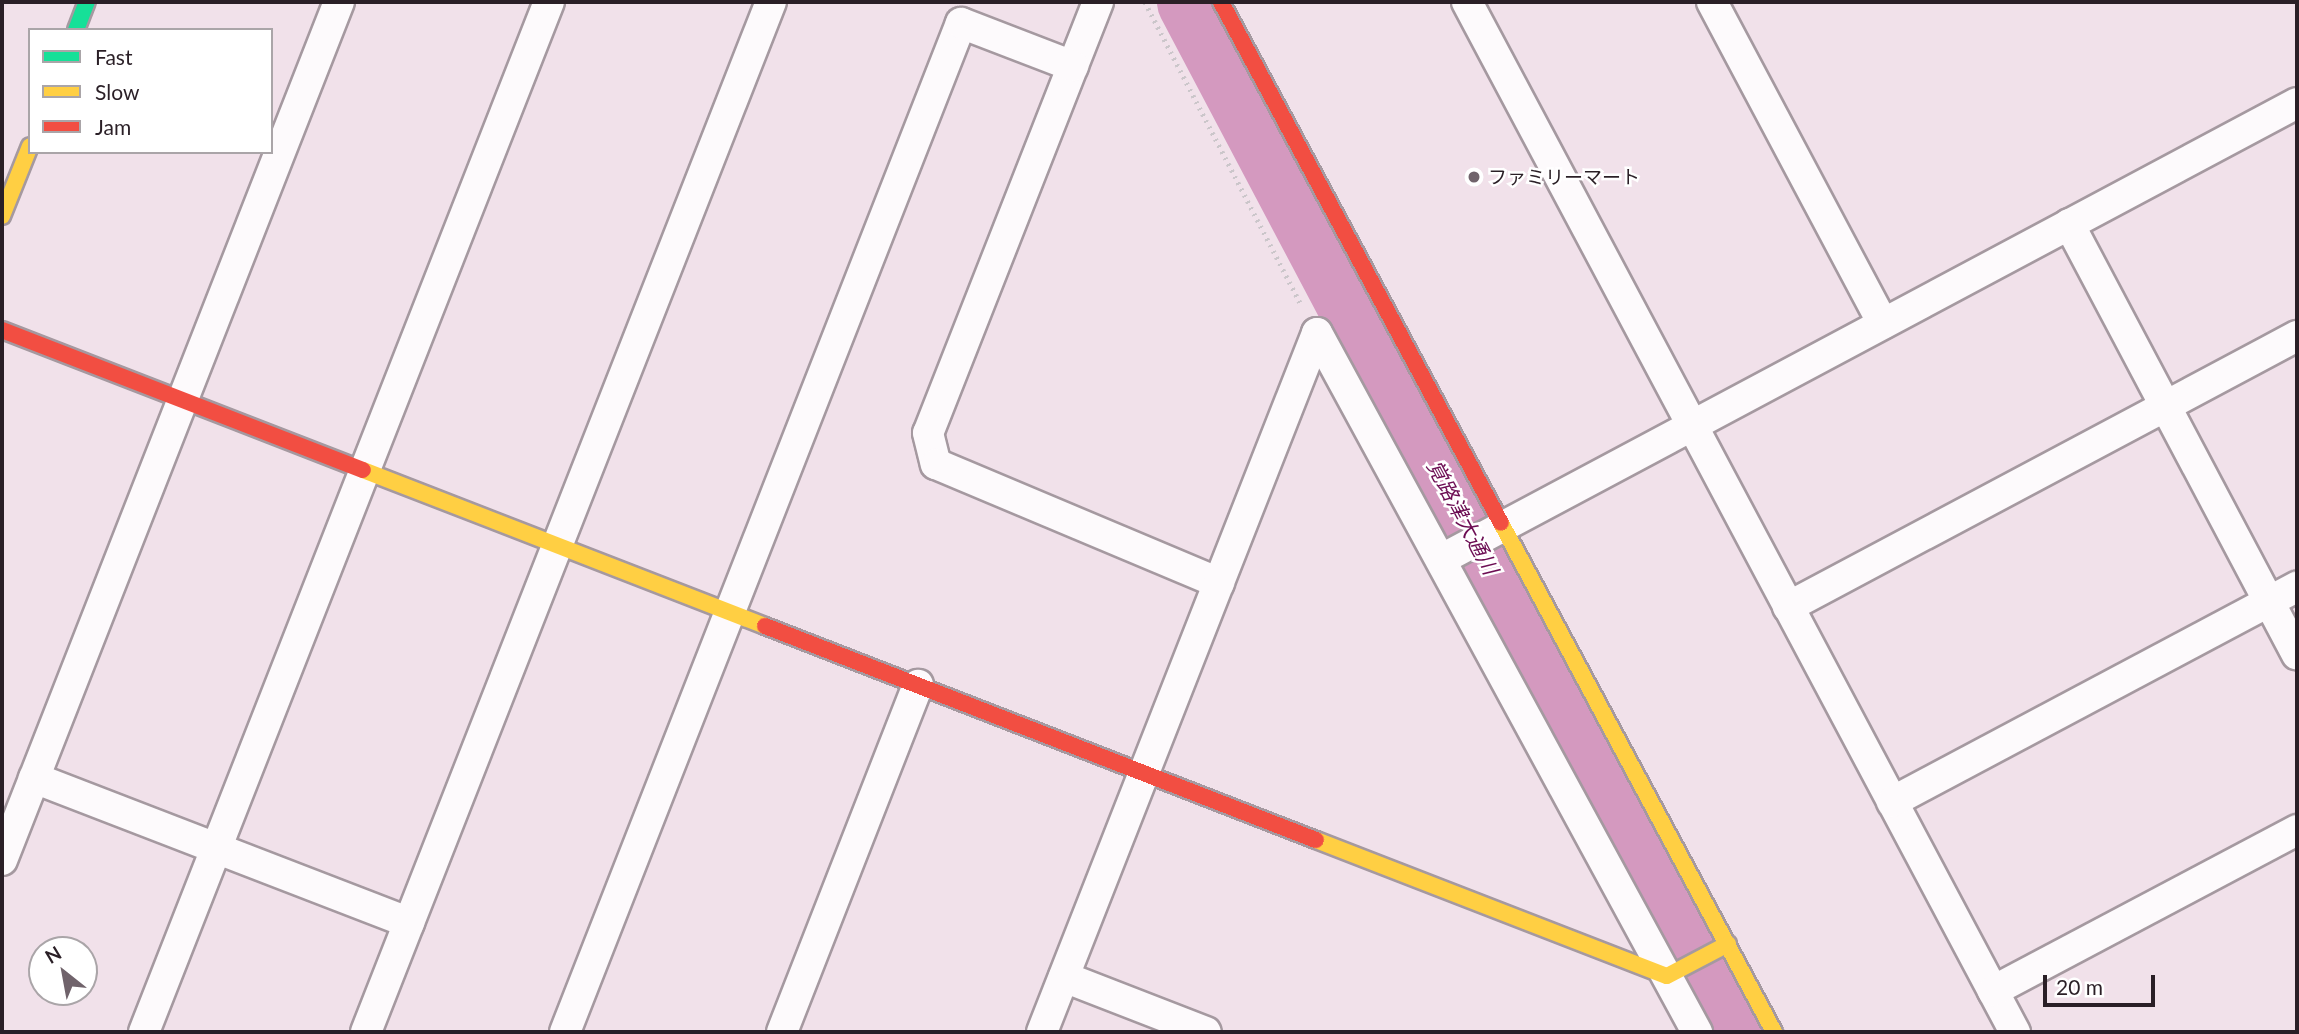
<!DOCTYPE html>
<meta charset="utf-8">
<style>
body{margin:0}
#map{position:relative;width:2299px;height:1034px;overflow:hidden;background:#f1e1ea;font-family:Lato,"Noto Sans JP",sans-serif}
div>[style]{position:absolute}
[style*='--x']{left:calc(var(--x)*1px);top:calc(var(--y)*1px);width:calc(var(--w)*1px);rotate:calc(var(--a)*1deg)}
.river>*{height:68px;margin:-34px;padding:0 34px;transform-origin:34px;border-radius:34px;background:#d499bf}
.path>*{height:4.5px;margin-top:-2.25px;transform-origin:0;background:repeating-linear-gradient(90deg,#cbc6ca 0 2px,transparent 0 7px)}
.roads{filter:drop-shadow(2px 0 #a599a0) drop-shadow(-2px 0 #a599a0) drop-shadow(0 2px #a599a0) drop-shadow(0 -2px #a599a0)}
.street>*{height:30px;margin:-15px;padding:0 15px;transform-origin:15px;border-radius:15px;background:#fdfafc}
.fast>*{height:16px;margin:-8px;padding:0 8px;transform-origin:8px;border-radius:8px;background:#16e098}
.slow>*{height:16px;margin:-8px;padding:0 8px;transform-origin:8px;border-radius:8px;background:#ffcf43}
.jam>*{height:16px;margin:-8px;padding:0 8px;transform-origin:8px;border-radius:8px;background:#f24e42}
.dots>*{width:19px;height:19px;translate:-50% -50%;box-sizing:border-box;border:4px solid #fff;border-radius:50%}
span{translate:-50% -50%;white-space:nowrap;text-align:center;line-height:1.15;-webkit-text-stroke:5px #fff;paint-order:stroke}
.poi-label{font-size:19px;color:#2a1f26}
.left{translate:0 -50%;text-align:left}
.water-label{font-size:21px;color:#6c0d53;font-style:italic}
.frame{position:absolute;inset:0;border:4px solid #2a1f26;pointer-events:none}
.legend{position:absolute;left:28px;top:28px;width:245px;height:126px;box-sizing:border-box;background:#fff;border:2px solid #aaa5a8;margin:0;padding:9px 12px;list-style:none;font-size:21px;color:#2a1f26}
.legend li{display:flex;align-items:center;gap:14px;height:35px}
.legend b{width:35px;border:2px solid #aaa5a8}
.north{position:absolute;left:28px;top:936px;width:70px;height:70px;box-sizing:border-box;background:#fff;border:2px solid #aaa5a8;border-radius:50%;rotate:329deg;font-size:19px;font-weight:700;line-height:28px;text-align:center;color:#2a1f26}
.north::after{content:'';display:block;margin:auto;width:24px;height:32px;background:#70636b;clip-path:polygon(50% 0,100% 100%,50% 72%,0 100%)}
.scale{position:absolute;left:2043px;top:975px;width:112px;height:32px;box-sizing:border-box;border:4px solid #2a1f26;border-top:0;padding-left:9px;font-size:21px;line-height:24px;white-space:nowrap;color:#2a1f26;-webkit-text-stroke:5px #fff;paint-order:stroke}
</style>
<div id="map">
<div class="river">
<i style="--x:1191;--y:2;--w:1165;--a:62.16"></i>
</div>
<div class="path">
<i style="--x:1145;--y:2;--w:342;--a:62.7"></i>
</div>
<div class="roads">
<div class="street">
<i style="--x:1098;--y:2;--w:463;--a:111.5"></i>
<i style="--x:928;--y:433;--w:32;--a:76"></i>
<i style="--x:936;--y:464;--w:307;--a:22.8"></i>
<i style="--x:1467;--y:2;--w:1167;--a:61.99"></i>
<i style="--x:1712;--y:2;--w:364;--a:62"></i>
<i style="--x:2069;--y:224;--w:487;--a:62.1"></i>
<i style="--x:1317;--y:333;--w:796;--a:61.47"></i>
<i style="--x:1442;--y:559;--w:969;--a:-28.07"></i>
<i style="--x:1788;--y:607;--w:577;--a:-28.03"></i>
<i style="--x:34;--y:778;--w:402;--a:21.1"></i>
<i style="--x:1892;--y:802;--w:459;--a:-28"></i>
<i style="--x:2;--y:860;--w:922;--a:-68.56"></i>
<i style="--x:1064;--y:977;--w:152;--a:21.2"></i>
<i style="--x:1993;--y:991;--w:344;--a:-27.9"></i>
<i style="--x:144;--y:1032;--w:1107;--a:-68.54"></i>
<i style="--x:366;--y:1032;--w:1107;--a:-68.54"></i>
<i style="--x:565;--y:1032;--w:1084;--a:-68.57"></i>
<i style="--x:961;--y:23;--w:120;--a:21"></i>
<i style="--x:782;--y:1032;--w:373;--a:-68.6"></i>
<i style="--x:1042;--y:1032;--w:751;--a:-68.52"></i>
</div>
<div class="fast">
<i style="--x:76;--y:30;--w:30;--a:-69"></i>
</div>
<div class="slow">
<i style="--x:2;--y:216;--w:75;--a:-68.2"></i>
<i style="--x:363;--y:470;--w:431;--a:21.2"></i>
<i style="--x:1501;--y:523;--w:578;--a:61.79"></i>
<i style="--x:1316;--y:840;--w:376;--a:21.2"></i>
<i style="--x:1667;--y:976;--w:69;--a:-27.7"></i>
</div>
<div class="jam">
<i style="--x:1221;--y:2;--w:591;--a:61.75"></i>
<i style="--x:2;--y:330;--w:387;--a:21.2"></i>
<i style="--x:765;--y:626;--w:591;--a:21.23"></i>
</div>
</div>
<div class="dots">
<i style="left:1474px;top:177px;background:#70636b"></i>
</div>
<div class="poi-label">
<span class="left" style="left:1488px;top:177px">ファミリーマート</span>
</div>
<div class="water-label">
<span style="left:1463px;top:517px;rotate:62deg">覚路津大通川</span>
</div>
<div class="frame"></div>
<ul class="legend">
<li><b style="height:9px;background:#16e098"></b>Fast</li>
<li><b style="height:9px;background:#ffcf43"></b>Slow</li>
<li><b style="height:9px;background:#f24e42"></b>Jam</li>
</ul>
<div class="north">N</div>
<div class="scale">20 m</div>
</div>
